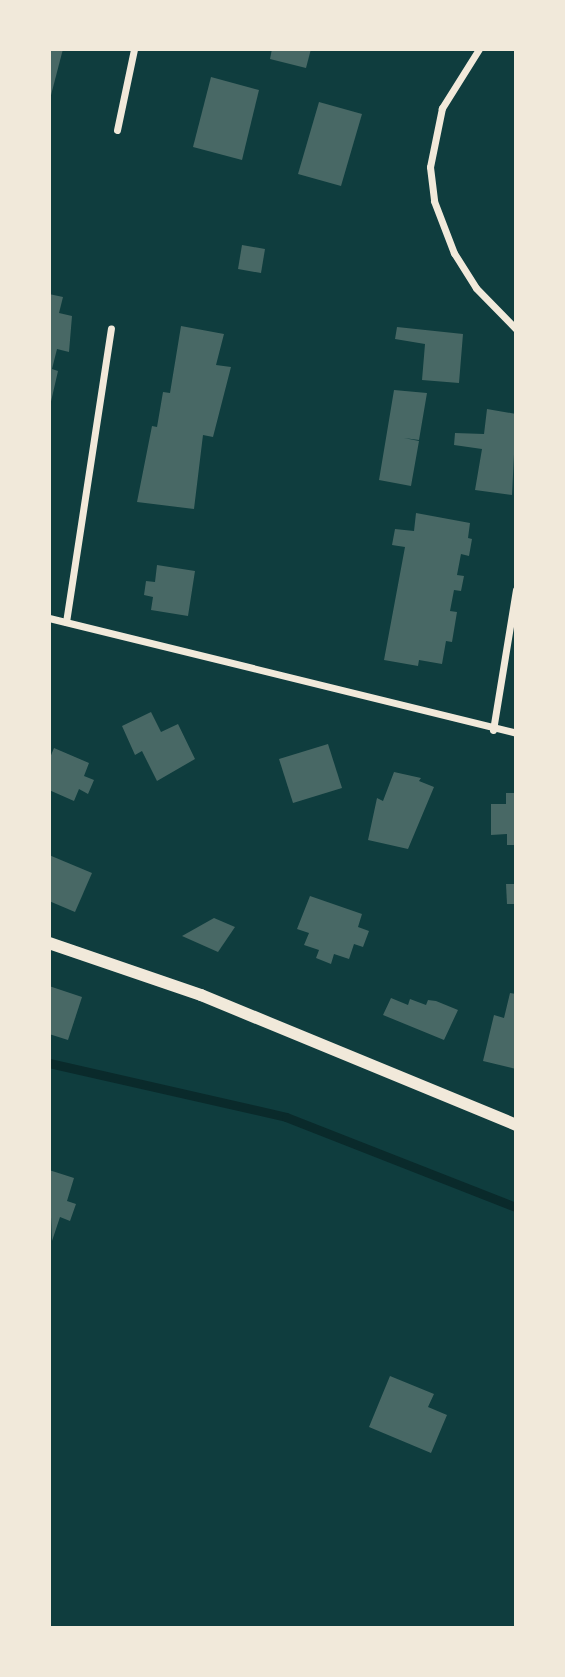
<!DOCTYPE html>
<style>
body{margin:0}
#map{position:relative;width:565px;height:1677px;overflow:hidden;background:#0f3d3e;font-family:"Noto Sans",sans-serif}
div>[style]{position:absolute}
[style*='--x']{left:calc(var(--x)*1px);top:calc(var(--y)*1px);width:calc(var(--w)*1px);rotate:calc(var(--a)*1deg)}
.stream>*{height:9px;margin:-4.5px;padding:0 4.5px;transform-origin:4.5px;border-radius:4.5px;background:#0a2a2b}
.building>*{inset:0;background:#486865}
.minor>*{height:7px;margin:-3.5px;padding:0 3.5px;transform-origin:3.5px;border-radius:3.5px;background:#f1e9da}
.tertiary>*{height:12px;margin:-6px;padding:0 6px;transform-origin:6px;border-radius:6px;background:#f1e9da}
span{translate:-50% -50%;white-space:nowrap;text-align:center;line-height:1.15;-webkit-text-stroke:7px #f1e9da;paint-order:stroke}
.frame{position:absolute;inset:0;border:51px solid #f1e9da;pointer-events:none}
</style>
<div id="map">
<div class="stream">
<i style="--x:49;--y:1063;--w:243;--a:12.8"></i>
<i style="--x:286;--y:1117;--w:247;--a:21.4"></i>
</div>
<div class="building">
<i style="clip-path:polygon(49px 49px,63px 49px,50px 99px,49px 99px)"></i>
<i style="clip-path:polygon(272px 49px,311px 49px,306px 68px,270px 59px)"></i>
<i style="clip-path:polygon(211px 77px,259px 90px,242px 160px,193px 147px)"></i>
<i style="clip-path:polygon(319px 102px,362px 114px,341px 186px,298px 174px)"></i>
<i style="clip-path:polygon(242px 245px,265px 249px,261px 273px,238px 269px)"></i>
<i style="clip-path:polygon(49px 294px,63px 297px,59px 313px,72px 316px,69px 352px,57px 349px,52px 369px,58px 371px,50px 406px)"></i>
<i style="clip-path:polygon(181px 326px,224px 334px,216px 365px,231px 367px,213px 437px,203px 435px,194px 509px,137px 502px,152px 426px,157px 427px,163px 392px,170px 393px)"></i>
<i style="clip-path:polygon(397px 327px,463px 334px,459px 383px,422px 380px,425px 344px,395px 339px)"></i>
<i style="clip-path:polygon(394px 390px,427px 393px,419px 440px,404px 438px,419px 441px,411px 486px,379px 480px)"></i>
<i style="clip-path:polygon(487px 409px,516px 414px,512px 495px,475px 490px,482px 449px,454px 445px,455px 433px,484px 434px)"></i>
<i style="clip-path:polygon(416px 513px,470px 523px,468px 538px,472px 539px,469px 556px,461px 554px,457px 575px,464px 576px,461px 591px,454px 590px,450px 611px,457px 612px,452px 642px,446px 641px,442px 664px,419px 660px,418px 666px,384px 660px,405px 547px,392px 545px,395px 529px,414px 531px)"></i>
<i style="clip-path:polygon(157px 565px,195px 571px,188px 616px,151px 610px,153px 597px,144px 595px,146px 581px,155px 582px)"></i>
<i style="clip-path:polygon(151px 712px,161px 732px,178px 724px,195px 759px,157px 781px,142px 751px,135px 755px,122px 726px)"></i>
<i style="clip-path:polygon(328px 744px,342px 788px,293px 803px,279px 759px)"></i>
<i style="clip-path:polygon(54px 748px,89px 763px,84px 776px,94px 780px,88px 794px,79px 789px,74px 801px,49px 790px,49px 760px)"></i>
<i style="clip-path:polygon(394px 772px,421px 778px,419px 781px,434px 787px,408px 849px,368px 840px,377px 798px,383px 801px)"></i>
<i style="clip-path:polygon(506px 793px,516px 793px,516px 845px,507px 845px,507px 834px,491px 835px,491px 804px,506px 804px)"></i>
<i style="clip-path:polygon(49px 855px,92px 873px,75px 912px,49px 901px)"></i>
<i style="clip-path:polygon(506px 884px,516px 884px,516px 904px,507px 904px)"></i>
<i style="clip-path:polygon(310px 896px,362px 914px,358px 927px,369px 931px,363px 947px,354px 944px,349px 959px,334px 954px,331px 964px,316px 958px,319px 950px,304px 945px,309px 933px,297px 929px)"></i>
<i style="clip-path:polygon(214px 918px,235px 927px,218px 952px,182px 936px)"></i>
<i style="clip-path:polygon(49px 986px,82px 997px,68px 1040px,49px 1034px)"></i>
<i style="clip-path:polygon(510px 993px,516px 994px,516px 1069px,483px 1061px,494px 1015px,504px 1018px)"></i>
<i style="clip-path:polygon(391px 998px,408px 1005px,410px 999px,426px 1005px,428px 1000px,436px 1001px,458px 1010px,444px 1040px,383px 1015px)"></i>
<i style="clip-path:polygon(49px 1170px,74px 1178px,67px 1201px,76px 1204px,70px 1221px,60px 1217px,52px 1241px)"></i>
<i style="clip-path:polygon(390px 1376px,434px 1394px,428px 1407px,447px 1415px,431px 1453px,369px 1427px)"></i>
</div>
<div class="minor">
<i style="--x:479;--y:49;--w:70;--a:122.1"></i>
<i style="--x:442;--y:108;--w:60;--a:101.5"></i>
<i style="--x:430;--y:167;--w:34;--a:83"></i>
<i style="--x:434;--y:201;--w:56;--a:69"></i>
<i style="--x:454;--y:253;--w:41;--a:57.8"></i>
<i style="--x:476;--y:288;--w:57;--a:45.7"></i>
<i style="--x:117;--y:130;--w:83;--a:-78.1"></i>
<i style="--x:49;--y:618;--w:481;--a:13.8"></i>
<i style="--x:66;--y:622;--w:297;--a:-81.3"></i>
<i style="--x:493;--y:730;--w:142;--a:-80.7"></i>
</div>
<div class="tertiary">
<i style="--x:49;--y:943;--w:161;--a:18.9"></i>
<i style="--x:201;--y:995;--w:341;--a:22.4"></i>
</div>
<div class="frame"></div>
</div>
